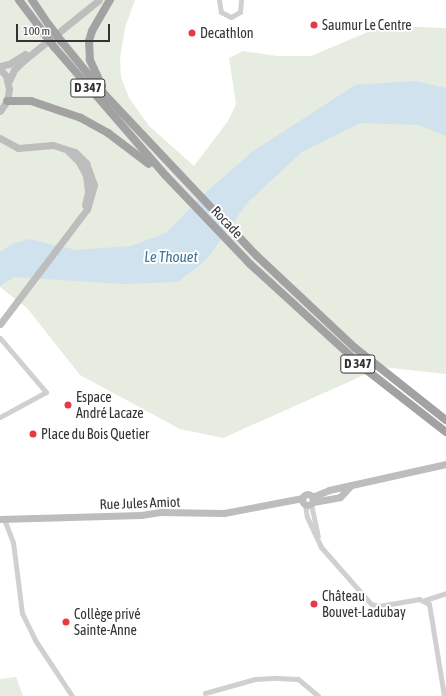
<!DOCTYPE html>
<meta charset="utf-8">
<style>
body{margin:0}
#map{position:relative;width:446px;height:696px;overflow:hidden;background:#fff;font-family:"Asap Condensed",sans-serif}
div>[style]{position:absolute}
[style*='--x']{left:calc(var(--x)*1px);top:calc(var(--y)*1px);width:calc(var(--w)*1px);rotate:calc(var(--a)*1deg)}
.green>*{inset:0;background:#e6ecdf}
.water>*{inset:0;background:#cfe2ee}
.minor>*{height:5px;margin:-2.5px;padding:0 2.5px;transform-origin:2.5px;border-radius:2.5px;background:#d0d0d0}
.secondary>*{height:7px;margin:-3.5px;padding:0 3.5px;transform-origin:3.5px;border-radius:3.5px;background:#bdbdbd}
.secondary>.ring{margin:-3.5px;padding:0;box-sizing:content-box;background:none;border:7px solid #bdbdbd;border-radius:50%}
.trunk>*{height:8px;margin:-4px;padding:0 4px;transform-origin:4px;border-radius:4px;background:#a2a2a2}
.trunk-bridge>*{height:8px;margin:-4px;padding:0 4px;transform-origin:4px;border-radius:4px;background:#a2a2a2}
.dots>*{width:11px;height:11px;translate:-50% -50%;box-sizing:border-box;border:2px solid #fff;border-radius:50%}
span{translate:-50% -50%;white-space:nowrap;text-align:center;line-height:1.15;-webkit-text-stroke:4px #fff;paint-order:stroke}
.shield-label span{padding:1px 3px;background:#fff;border:1px solid;border-radius:3px;-webkit-text-stroke-width:0}
.shield-label{font-size:13px;color:#333;font-weight:700}
.poi-label{font-size:14px;color:#333}
.left{translate:0 -50%;text-align:left}
.street-label{font-size:14px;color:#333}
.water-label{font-size:15px;color:#3f7597;font-style:italic}
.scale{position:absolute;left:16px;top:24px;width:94px;height:18px;box-sizing:border-box;border:2px solid #333;border-top:0;padding-left:5px;font-size:12px;line-height:14px;white-space:nowrap;color:#333;-webkit-text-stroke:3px #fff;paint-order:stroke}
</style>
<div id="map">
<div class="green">
<i style="clip-path:polygon(0 0,135px 0,125px 28px,120px 58px,121px 77px,129px 98px,149px 126px,194px 166px,228px 121px,236px 104px,229px 58px,243px 51px,277px 56px,311px 56px,375px 29px,393px 26px,446px 28px,446px 374px,382px 367px,223px 438px,180px 429px,80px 375px,27px 308px,0 287px)"></i>
<i style="clip-path:polygon(16px 677px,23px 696px,0 696px,0 679px)"></i>
</div>
<div class="water">
<i style="clip-path:polygon(415px 81px,446px 88px,446px 136px,419px 125px,360px 123px,302px 152px,249px 201px,206px 260px,178px 282px,123px 284px,14px 277px,0 286px,0 252px,12px 244px,29px 239px,76px 250px,131px 246px,166px 233px,206px 192px,252px 152px,355px 85px)"></i>
</div>
<div class="minor">
<i style="--x:219;--y:0;--w:12;--a:81"></i>
<i style="--x:221;--y:12;--w:11;--a:27"></i>
<i style="--x:231;--y:17;--w:10;--a:-29"></i>
<i style="--x:240;--y:12;--w:12;--a:-85"></i>
<i style="--x:0;--y:338;--w:71;--a:49.6"></i>
<i style="--x:46;--y:392;--w:52;--a:151.5"></i>
<i style="--x:311;--y:504;--w:33;--a:78"></i>
<i style="--x:305;--y:505;--w:12;--a:81"></i>
<i style="--x:307;--y:517;--w:33;--a:65"></i>
<i style="--x:321;--y:547;--w:76;--a:48.7"></i>
<i style="--x:371;--y:604;--w:8;--a:14"></i>
<i style="--x:379;--y:606;--w:41;--a:-9.9"></i>
<i style="--x:419;--y:599;--w:11;--a:27"></i>
<i style="--x:429;--y:604;--w:93;--a:80.7"></i>
<i style="--x:4;--y:519;--w:25;--a:69"></i>
<i style="--x:13;--y:542;--w:72;--a:82.8"></i>
<i style="--x:22;--y:613;--w:30;--a:64"></i>
<i style="--x:35;--y:640;--w:67;--a:56.5"></i>
<i style="--x:425;--y:600;--w:22;--a:-18"></i>
<i style="--x:205;--y:693;--w:52;--a:-15.6"></i>
<i style="--x:255;--y:679;--w:22;--a:-3"></i>
<i style="--x:277;--y:678;--w:21;--a:3"></i>
<i style="--x:298;--y:679;--w:26;--a:40"></i>
</div>
<div class="secondary">
<i style="--x:0;--y:66;--w:9;--a:-13"></i>
<i style="--x:9;--y:64;--w:19;--a:-32"></i>
<i style="--x:0;--y:69;--w:9;--a:49"></i>
<i style="--x:6;--y:76;--w:13;--a:77"></i>
<i style="--x:9;--y:89;--w:12;--a:99"></i>
<i style="--x:7;--y:101;--w:12;--a:125"></i>
<i style="--x:8;--y:83;--w:14;--a:-65"></i>
<i style="--x:14;--y:70;--w:13;--a:-45"></i>
<i style="--x:23;--y:61;--w:97;--a:-38.8"></i>
<i style="--x:0;--y:138;--w:21;--a:29"></i>
<i style="--x:18;--y:148;--w:35;--a:-5"></i>
<i style="--x:53;--y:145;--w:23;--a:18"></i>
<i style="--x:75;--y:152;--w:16;--a:45"></i>
<i style="--x:86;--y:163;--w:23;--a:70"></i>
<i style="--x:94;--y:185;--w:25;--a:106"></i>
<i style="--x:87;--y:209;--w:144;--a:127.1"></i>
<i style="--x:69;--y:152;--w:14;--a:45"></i>
<i style="--x:79;--y:162;--w:15;--a:62"></i>
<i style="--x:86;--y:175;--w:17;--a:83"></i>
<i style="--x:88;--y:192;--w:13;--a:103"></i>
<i class="ring" style="left:302.5px;top:494.5px;width:4px;height:4px"></i>
<i style="--x:312;--y:497;--w:18;--a:-22"></i>
<i style="--x:329;--y:490;--w:120;--a:-12.5"></i>
<i style="--x:313;--y:502;--w:27;--a:-10"></i>
<i style="--x:340;--y:497;--w:16;--a:-47"></i>
<i style="--x:0;--y:519;--w:141;--a:-1.6"></i>
<i style="--x:141;--y:515;--w:18;--a:-9"></i>
<i style="--x:159;--y:512;--w:65;--a:0.9"></i>
<i style="--x:224;--y:513;--w:80;--a:-10.8"></i>
</div>
<div class="trunk">
<i style="--x:19;--y:0;--w:39;--a:53"></i>
<i style="--x:32;--y:0;--w:30;--a:56"></i>
<i style="--x:62;--y:42;--w:70;--a:50.8"></i>
<i style="--x:106;--y:96;--w:220;--a:46.7"></i>
<i style="--x:257;--y:256;--w:134;--a:43.2"></i>
<i style="--x:355;--y:348;--w:116;--a:38.4"></i>
<i style="--x:55;--y:48;--w:169;--a:49.1"></i>
<i style="--x:166;--y:176;--w:122;--a:46.3"></i>
<i style="--x:250;--y:264;--w:154;--a:42.4"></i>
<i style="--x:364;--y:368;--w:104;--a:38"></i>
<i style="--x:102;--y:86;--w:29;--a:-115"></i>
<i style="--x:90;--y:60;--w:19;--a:-93"></i>
<i style="--x:89;--y:41;--w:10;--a:-73"></i>
<i style="--x:92;--y:31;--w:36;--a:-60"></i>
<i style="--x:7;--y:101;--w:24;--a:0"></i>
<i style="--x:31;--y:101;--w:53;--a:18.8"></i>
<i style="--x:81;--y:118;--w:31;--a:29"></i>
<i style="--x:108;--y:133;--w:51;--a:37.1"></i>
</div>
<div class="trunk-bridge">
<i style="--x:49;--y:25;--w:21;--a:53"></i>
<i style="--x:42;--y:31;--w:21;--a:53"></i>
</div>
<div class="dots">
<i style="left:314px;top:25px;background:#e63946"></i>
<i style="left:192px;top:33px;background:#e63946"></i>
<i style="left:68px;top:405px;background:#e63946"></i>
<i style="left:33px;top:434px;background:#e63946"></i>
<i style="left:314px;top:604px;background:#e63946"></i>
<i style="left:66px;top:622px;background:#e63946"></i>
</div>
<div class="shield-label">
<span style="left:88px;top:88px">D 347</span>
<span style="left:358px;top:364px">D 347</span>
</div>
<div class="poi-label">
<span class="left" style="left:322px;top:25px">Saumur Le Centre</span>
<span class="left" style="left:200px;top:33px">Decathlon</span>
<span class="left" style="left:76px;top:405px">Espace<br>André Lacaze</span>
<span class="left" style="left:41px;top:434px">Place du Bois Quetier</span>
<span class="left" style="left:322px;top:604px">Château<br>Bouvet-Ladubay</span>
<span class="left" style="left:74px;top:622px">Collège privé<br>Sainte-Anne</span>
</div>
<div class="street-label">
<span style="left:227px;top:222px;rotate:46deg">Rocade</span>
<span style="left:140px;top:503px;rotate:-2deg">Rue Jules Amiot</span>
</div>
<div class="water-label">
<span style="left:171px;top:257px">Le Thouet</span>
</div>
<div class="scale">100 m</div>
</div>
